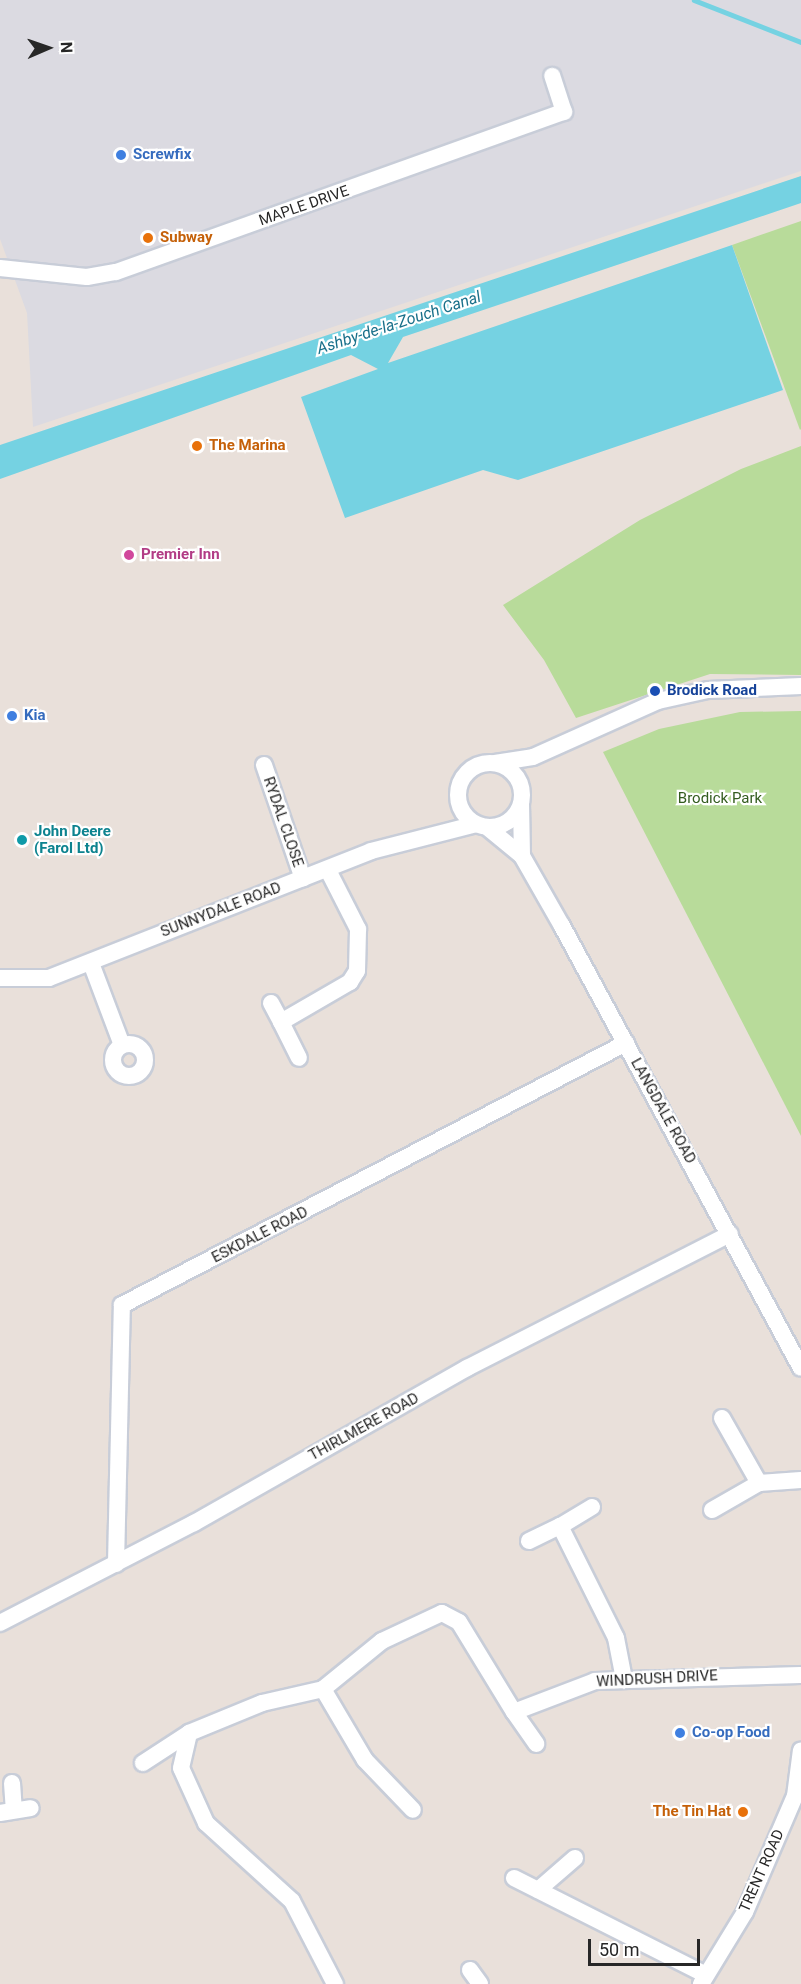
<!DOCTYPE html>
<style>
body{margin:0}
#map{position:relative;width:801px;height:1984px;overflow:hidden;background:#e9e0da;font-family:Roboto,sans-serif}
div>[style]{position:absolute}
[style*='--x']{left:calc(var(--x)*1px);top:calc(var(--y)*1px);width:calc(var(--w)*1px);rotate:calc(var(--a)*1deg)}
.industrial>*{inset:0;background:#dbdae1}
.green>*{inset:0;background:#b8db9a}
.water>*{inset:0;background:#75d2e2}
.stream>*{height:4.5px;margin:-2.25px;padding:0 2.25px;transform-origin:2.25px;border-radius:2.25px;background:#75d2e2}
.roads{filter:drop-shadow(2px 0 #c8cdd8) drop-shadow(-2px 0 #c8cdd8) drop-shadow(0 2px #c8cdd8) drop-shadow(0 -2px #c8cdd8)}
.minor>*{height:16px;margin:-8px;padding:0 8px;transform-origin:8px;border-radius:8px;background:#fff}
.minor>.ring{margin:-8px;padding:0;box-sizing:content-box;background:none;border:16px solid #fff;border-radius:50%}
.dots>*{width:16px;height:16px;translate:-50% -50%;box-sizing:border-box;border:3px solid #fff;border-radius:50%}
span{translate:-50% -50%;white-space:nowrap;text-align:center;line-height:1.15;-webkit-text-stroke:4.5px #fff;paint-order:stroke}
.shop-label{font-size:15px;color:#366cbe;font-weight:700}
.left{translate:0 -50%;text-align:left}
.street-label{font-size:15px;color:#272727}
.food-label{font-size:15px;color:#c56008;font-weight:700}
.right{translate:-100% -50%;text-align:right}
.hotel-label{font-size:15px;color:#b23c85;font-weight:700}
.transit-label{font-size:15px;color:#164399;font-weight:700}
.park-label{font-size:15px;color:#335c1f}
.culture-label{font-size:15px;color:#0d838f;font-weight:700}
.water-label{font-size:16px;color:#19708a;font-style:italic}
.north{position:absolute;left:18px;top:18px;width:60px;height:60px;-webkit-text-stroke:4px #fff;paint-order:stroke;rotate:88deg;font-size:16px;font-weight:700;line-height:24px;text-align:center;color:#272727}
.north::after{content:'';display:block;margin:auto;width:21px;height:27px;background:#272727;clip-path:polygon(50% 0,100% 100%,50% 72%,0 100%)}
.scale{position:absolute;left:588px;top:1939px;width:112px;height:27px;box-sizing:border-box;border:3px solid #272727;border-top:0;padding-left:8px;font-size:18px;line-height:21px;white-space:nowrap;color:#272727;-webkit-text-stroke:4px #fff;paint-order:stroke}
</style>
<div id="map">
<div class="industrial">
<i style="clip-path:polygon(0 0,801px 0,801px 171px,33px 427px,27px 313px,0 239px)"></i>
</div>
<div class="green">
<i style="clip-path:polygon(801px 221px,801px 429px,800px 430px,732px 245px)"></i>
<i style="clip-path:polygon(801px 446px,801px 675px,710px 674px,576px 718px,544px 660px,503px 605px,640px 520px,741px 469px)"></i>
<i style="clip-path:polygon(801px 711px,801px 1136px,603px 752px,659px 729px,740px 712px)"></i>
</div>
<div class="water">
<i style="clip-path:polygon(801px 176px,801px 203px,403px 337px,388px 363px,732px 245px,783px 390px,518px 480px,483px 470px,345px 518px,301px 397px,378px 369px,351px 355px,0 479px,0 445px)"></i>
</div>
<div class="stream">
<i style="--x:694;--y:0;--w:115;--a:21.4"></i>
</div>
<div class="roads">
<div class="minor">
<i style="--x:0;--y:268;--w:87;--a:5.9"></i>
<i style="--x:87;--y:277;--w:29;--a:-10"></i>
<i style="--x:116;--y:272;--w:476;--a:-19.7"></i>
<i style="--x:564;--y:112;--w:38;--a:-108"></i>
<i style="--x:495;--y:763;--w:38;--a:-9"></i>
<i style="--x:533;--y:757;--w:137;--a:-24.1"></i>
<i style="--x:658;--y:701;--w:51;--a:-12.4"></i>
<i style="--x:708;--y:690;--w:93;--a:-2.5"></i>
<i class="ring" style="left:458px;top:763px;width:48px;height:48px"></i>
<i style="--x:264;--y:765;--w:120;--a:71.1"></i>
<i style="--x:521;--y:804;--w:52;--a:88.9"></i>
<i style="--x:487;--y:827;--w:45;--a:39.6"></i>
<i style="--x:522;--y:856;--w:81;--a:60.3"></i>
<i style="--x:562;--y:926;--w:502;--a:61.6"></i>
<i style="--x:91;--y:963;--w:88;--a:69.3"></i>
<i style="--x:0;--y:978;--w:49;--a:0"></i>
<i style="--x:49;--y:978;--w:346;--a:-21.5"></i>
<i style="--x:371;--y:851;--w:108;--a:-14.4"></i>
<i style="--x:271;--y:1003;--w:21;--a:62"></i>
<i style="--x:281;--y:1022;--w:80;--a:-30.1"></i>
<i style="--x:350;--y:982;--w:13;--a:-58"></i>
<i style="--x:357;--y:971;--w:42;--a:-88.6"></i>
<i style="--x:358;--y:929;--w:66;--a:-117"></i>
<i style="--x:281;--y:1022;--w:40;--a:63.4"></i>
<i class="ring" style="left:113px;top:1044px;width:16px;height:16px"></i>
<i style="--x:722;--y:1418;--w:75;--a:60.4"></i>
<i style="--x:592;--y:1507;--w:37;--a:149"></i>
<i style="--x:560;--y:1526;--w:125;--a:63.4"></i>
<i style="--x:616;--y:1638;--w:42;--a:79"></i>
<i style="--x:712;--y:1510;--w:54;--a:-29.9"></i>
<i style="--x:759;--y:1483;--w:42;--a:-4.1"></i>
<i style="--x:529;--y:1541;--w:34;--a:-26"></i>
<i style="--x:116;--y:1564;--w:259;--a:-88.7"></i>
<i style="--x:122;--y:1305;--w:568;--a:-27.47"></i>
<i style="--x:0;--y:1623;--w:218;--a:-27.3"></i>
<i style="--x:194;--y:1523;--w:314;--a:-29.6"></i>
<i style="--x:467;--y:1368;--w:295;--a:-27"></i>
<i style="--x:323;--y:1689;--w:82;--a:59.4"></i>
<i style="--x:365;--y:1760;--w:69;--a:46.2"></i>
<i style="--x:514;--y:1712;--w:39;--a:55"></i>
<i style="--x:143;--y:1763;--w:55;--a:-33.1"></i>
<i style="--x:12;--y:1783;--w:26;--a:86"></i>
<i style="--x:0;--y:1813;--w:31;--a:-9"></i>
<i style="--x:514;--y:1878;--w:215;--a:26.8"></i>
<i style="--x:538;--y:1890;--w:49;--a:-40.9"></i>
<i style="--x:470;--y:1970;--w:17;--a:54"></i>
<i style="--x:335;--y:1984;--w:93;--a:-117.4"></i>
<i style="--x:292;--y:1901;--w:116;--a:-137.8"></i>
<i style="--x:206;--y:1823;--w:60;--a:-114.4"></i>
<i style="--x:181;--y:1768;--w:36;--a:-77"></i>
<i style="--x:189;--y:1733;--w:79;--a:-22.3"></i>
<i style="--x:262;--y:1703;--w:63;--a:-12.9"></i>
<i style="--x:323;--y:1689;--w:76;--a:-39.1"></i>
<i style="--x:382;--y:1641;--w:66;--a:-25"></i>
<i style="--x:442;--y:1613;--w:19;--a:28"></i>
<i style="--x:459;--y:1622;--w:105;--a:58.6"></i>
<i style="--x:514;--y:1712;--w:87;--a:-20.9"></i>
<i style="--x:595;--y:1681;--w:206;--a:-1.7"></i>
<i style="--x:701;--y:1984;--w:84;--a:-58.6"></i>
<i style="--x:745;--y:1912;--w:126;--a:-66.7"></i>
<i style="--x:795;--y:1796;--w:46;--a:-82.6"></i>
</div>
</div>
<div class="dots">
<i style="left:121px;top:155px;background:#3f7fe0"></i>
<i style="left:148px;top:238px;background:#e8710a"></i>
<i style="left:197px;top:446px;background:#e8710a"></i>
<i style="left:129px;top:555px;background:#d1479c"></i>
<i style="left:655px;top:691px;background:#1a4fb4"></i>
<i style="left:12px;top:716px;background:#3f7fe0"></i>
<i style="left:22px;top:840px;background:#0f9aa8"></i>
<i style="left:680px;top:1733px;background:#3f7fe0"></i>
<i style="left:743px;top:1812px;background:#e8710a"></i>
</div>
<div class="shop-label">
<span class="left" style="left:133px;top:155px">Screwfix</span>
<span class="left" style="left:24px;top:716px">Kia</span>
<span class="left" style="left:692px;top:1733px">Co-op Food</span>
</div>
<div class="street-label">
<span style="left:304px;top:206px;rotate:-19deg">MAPLE DRIVE</span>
<span style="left:283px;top:822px;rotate:71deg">RYDAL CLOSE</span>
<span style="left:221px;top:910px;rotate:-21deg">SUNNYDALE ROAD</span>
<span style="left:663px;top:1111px;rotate:61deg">LANGDALE ROAD</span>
<span style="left:260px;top:1235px;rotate:-27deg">ESKDALE ROAD</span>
<span style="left:364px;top:1427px;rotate:-29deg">THIRLMERE ROAD</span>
<span style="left:657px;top:1679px;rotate:-3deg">WINDRUSH DRIVE</span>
<span style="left:762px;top:1871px;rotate:-66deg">TRENT ROAD</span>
</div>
<div class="food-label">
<span class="left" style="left:160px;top:238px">Subway</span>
<span class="left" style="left:209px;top:446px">The Marina</span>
<span class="right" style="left:731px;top:1812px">The Tin Hat</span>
</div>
<div class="hotel-label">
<span class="left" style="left:141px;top:555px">Premier Inn</span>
</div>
<div class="transit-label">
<span class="left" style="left:667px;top:691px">Brodick Road</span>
</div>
<div class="park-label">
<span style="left:720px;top:799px">Brodick Park</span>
</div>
<div class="culture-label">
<span class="left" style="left:34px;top:840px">John Deere<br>(Farol Ltd)</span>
</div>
<div class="water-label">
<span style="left:399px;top:323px;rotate:-18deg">Ashby-de-la-Zouch Canal</span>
</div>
<div class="north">N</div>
<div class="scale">50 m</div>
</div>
